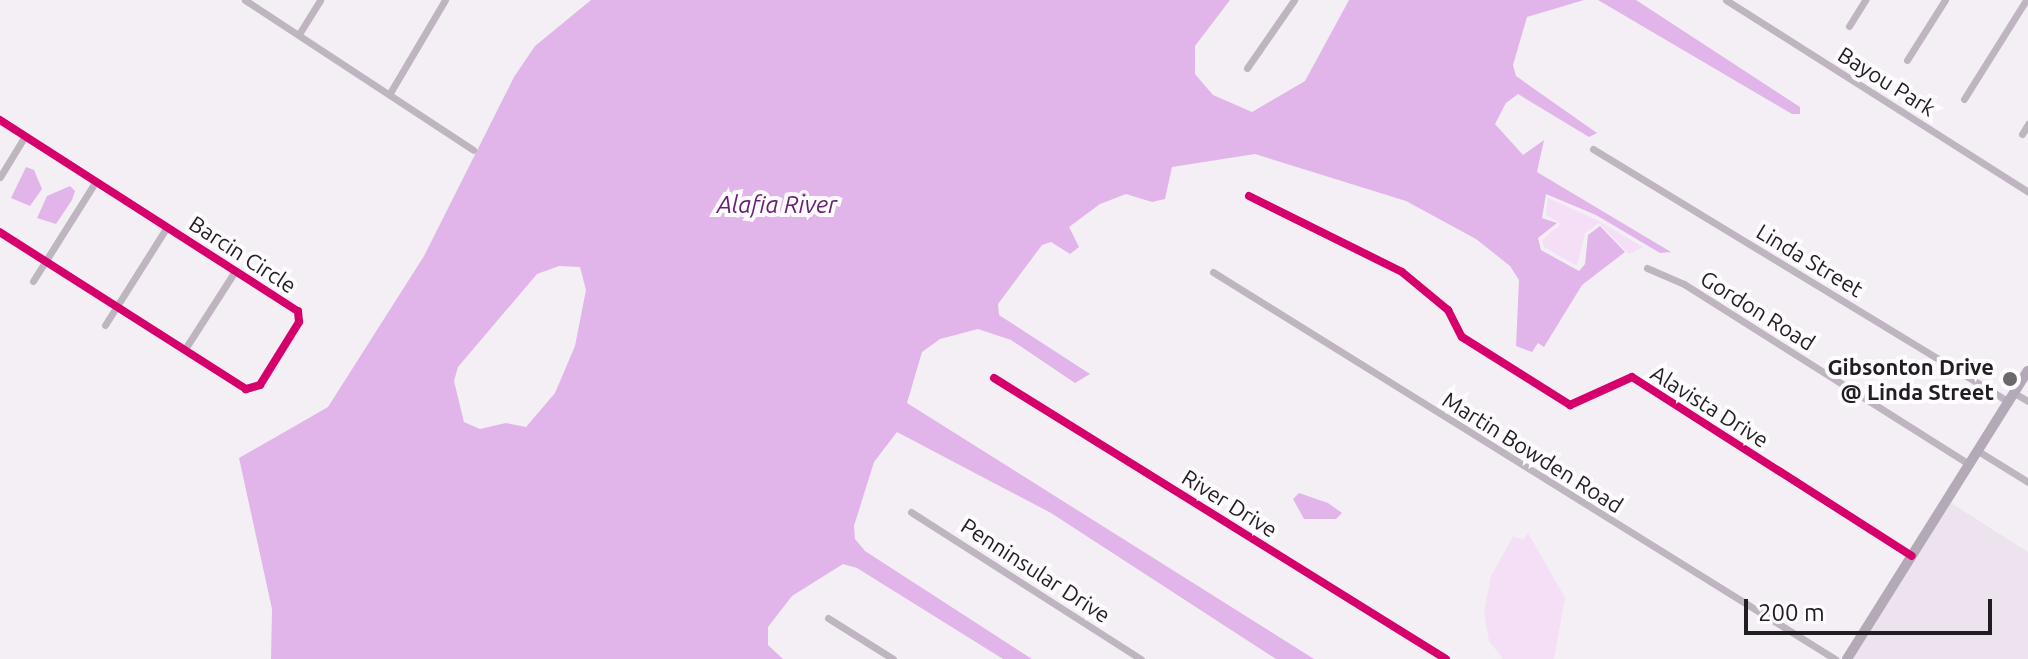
<!DOCTYPE html>
<style>
body{margin:0}
#map{position:relative;width:2028px;height:659px;overflow:hidden;background:#f4eff4;font-family:Ubuntu,sans-serif}
div>[style]{position:absolute}
[style*='--x']{left:calc(var(--x)*1px);top:calc(var(--y)*1px);width:calc(var(--w)*1px);rotate:calc(var(--a)*1deg)}
.built>*{inset:0;background:#ede3ee}
.green>*{inset:0;background:#f4dff7}
.water>*{inset:0;background:#e2b5ea}
.minor>*{height:7px;margin:-3.5px;padding:0 3.5px;transform-origin:3.5px;border-radius:3.5px;background:#beb5c0}
.secondary>*{height:10px;margin:-5px;padding:0 5px;transform-origin:5px;border-radius:5px;background:#b4a9b6}
.cycleway>*{height:8px;margin:-4px;padding:0 4px;transform-origin:4px;border-radius:4px;background:#d6006c}
.dots>*{width:22px;height:22px;translate:-50% -50%;box-sizing:border-box;border:4px solid #fefcfe;border-radius:50%}
span{translate:-50% -50%;white-space:nowrap;text-align:center;line-height:1.15;-webkit-text-stroke:8px #fefcfe;paint-order:stroke}
.street-label{font-size:22px;color:#211e21}
.poi-label{font-size:22px;color:#211e21;font-weight:700}
.right{translate:-100% -50%;text-align:right}
.water-label{font-size:24px;color:#681e75;font-style:italic}
.scale{position:absolute;left:1744px;top:599px;width:248px;height:36px;box-sizing:border-box;border:4px solid #211e21;border-top:0;padding-left:10px;font-size:24px;line-height:28px;white-space:nowrap;color:#211e21;-webkit-text-stroke:6px #fefcfe;paint-order:stroke}
</style>
<div id="map">
<div class="built">
<i style="clip-path:polygon(1951px 503px,2028px 552px,2028px 659px,1853px 659px)"></i>
</div>
<div class="green">
<i style="clip-path:polygon(1548px 198px,1595px 219px,1643px 247px,1629px 254px,1599px 223px,1585px 233px,1577px 266px,1544px 247px,1542px 240px,1561px 224px,1546px 215px)"></i>
<i style="clip-path:polygon(1528px 533px,1565px 598px,1554px 659px,1503px 659px,1489px 641px,1484px 613px,1491px 576px,1513px 536px,1523px 540px)"></i>
</div>
<div class="water">
<i style="clip-path:polygon(evenodd,591px 0,1230px 0,1195px 46px,1195px 74px,1213px 95px,1252px 112px,1305px 81px,1349px 0,1584px 0,1527px 17px,1513px 65px,1516px 76px,1597px 133px,1589px 137px,1518px 94px,1506px 103px,1495px 124px,1523px 155px,1544px 140px,1537px 172px,1671px 252px,1660px 253px,1596px 215px,1546px 194px,1542px 218px,1557px 223px,1538px 238px,1541px 250px,1579px 271px,1585px 264px,1588px 235px,1600px 226px,1625px 252px,1582px 285px,1544px 347px,1538px 343px,1532px 352px,1516px 346px,1519px 280px,1510px 266px,1476px 239px,1406px 201px,1255px 154px,1172px 167px,1165px 199px,1152px 202px,1126px 194px,1100px 204px,1069px 227px,1079px 247px,1070px 254px,1051px 242px,1042px 245px,998px 304px,999px 315px,1090px 374px,1075px 383px,1011px 340px,978px 329px,940px 339px,922px 352px,907px 403px,1314px 659px,1276px 659px,1051px 513px,897px 432px,874px 462px,854px 526px,855px 539px,865px 551px,1032px 659px,1003px 659px,857px 568px,843px 564px,792px 596px,768px 627px,768px 645px,783px 659px,271px 659px,272px 609px,239px 458px,328px 407px,424px 256px,514px 77px,535px 46px,591px 0,559px 266px,580px 267px,586px 290px,575px 346px,555px 393px,526px 427px,506px 423px,480px 429px,464px 422px,454px 381px,458px 367px,537px 274px,559px 266px)"></i>
<i style="clip-path:polygon(1598px 0,1636px 0,1800px 107px,1800px 114px,1792px 114px)"></i>
<i style="clip-path:polygon(26px 167px,34px 170px,42px 189px,30px 206px,11px 198px)"></i>
<i style="clip-path:polygon(70px 186px,75px 191px,72px 200px,56px 224px,37px 218px,47px 196px)"></i>
<i style="clip-path:polygon(1299px 493px,1328px 503px,1342px 513px,1336px 519px,1304px 519px,1293px 499px)"></i>
</div>
<div class="minor">
<i style="--x:245;--y:0;--w:273;--a:33.3"></i>
<i style="--x:1726;--y:0;--w:358;--a:32.4"></i>
<i style="--x:1849;--y:26;--w:31;--a:-58"></i>
<i style="--x:299;--y:34;--w:40;--a:-58"></i>
<i style="--x:1907;--y:60;--w:71;--a:-57.7"></i>
<i style="--x:1247;--y:68;--w:83;--a:-55.3"></i>
<i style="--x:390;--y:93;--w:108;--a:-59.4"></i>
<i style="--x:1964;--y:99;--w:117;--a:-57.9"></i>
<i style="--x:0;--y:120;--w:354;--a:32.7"></i>
<i style="--x:298;--y:311;--w:11;--a:85"></i>
<i style="--x:299;--y:322;--w:74;--a:121.8"></i>
<i style="--x:260;--y:385;--w:15;--a:164"></i>
<i style="--x:246;--y:389;--w:292;--a:-147.5"></i>
<i style="--x:2022;--y:134;--w:12;--a:-59"></i>
<i style="--x:1593;--y:149;--w:487;--a:31.3"></i>
<i style="--x:0;--y:177;--w:48;--a:-58.6"></i>
<i style="--x:1249;--y:196;--w:171;--a:26.4"></i>
<i style="--x:1402;--y:272;--w:60;--a:39.6"></i>
<i style="--x:1448;--y:310;--w:30;--a:63"></i>
<i style="--x:1462;--y:337;--w:128;--a:32.2"></i>
<i style="--x:1570;--y:405;--w:68;--a:-24.3"></i>
<i style="--x:1632;--y:377;--w:332;--a:32.6"></i>
<i style="--x:1647;--y:268;--w:40;--a:23.4"></i>
<i style="--x:1684;--y:284;--w:337;--a:32.3"></i>
<i style="--x:1213;--y:272;--w:733;--a:31.89"></i>
<i style="--x:33;--y:281;--w:118;--a:-57.8"></i>
<i style="--x:105;--y:325;--w:116;--a:-57.7"></i>
<i style="--x:185;--y:349;--w:93;--a:-57.3"></i>
<i style="--x:994;--y:378;--w:532;--a:31.87"></i>
<i style="--x:2014;--y:393;--w:16;--a:30"></i>
<i style="--x:1978;--y:451;--w:59;--a:31.8"></i>
<i style="--x:911;--y:512;--w:273;--a:32.6"></i>
<i style="--x:828;--y:618;--w:77;--a:32.2"></i>
</div>
<div class="secondary">
<i style="--x:1847;--y:659;--w:340;--a:-57.9"></i>
</div>
<div class="cycleway">
<i style="--x:0;--y:120;--w:354;--a:32.7"></i>
<i style="--x:298;--y:311;--w:11;--a:85"></i>
<i style="--x:299;--y:322;--w:74;--a:121.8"></i>
<i style="--x:260;--y:385;--w:15;--a:164"></i>
<i style="--x:246;--y:389;--w:292;--a:-147.5"></i>
<i style="--x:1249;--y:196;--w:171;--a:26.4"></i>
<i style="--x:1402;--y:272;--w:60;--a:39.6"></i>
<i style="--x:1448;--y:310;--w:30;--a:63"></i>
<i style="--x:1462;--y:337;--w:128;--a:32.2"></i>
<i style="--x:1570;--y:405;--w:68;--a:-24.3"></i>
<i style="--x:1632;--y:377;--w:332;--a:32.6"></i>
<i style="--x:994;--y:378;--w:532;--a:31.87"></i>
</div>
<div class="dots">
<i style="left:2010px;top:379px;background:#6b676b"></i>
</div>
<div class="street-label">
<span style="left:1887px;top:81px;rotate:32deg">Bayou Park</span>
<span style="left:243px;top:254px;rotate:33deg">Barcin Circle</span>
<span style="left:1810px;top:260px;rotate:31deg">Linda Street</span>
<span style="left:1758px;top:310px;rotate:32deg">Gordon Road</span>
<span style="left:1710px;top:406px;rotate:32deg">Alavista Drive</span>
<span style="left:1533px;top:452px;rotate:32deg">Martin Bowden Road</span>
<span style="left:1230px;top:503px;rotate:32deg">River Drive</span>
<span style="left:1036px;top:570px;rotate:33deg">Penninsular Drive</span>
</div>
<div class="poi-label">
<span class="right" style="left:1994px;top:379px">Gibsonton Drive<br>@ Linda Street</span>
</div>
<div class="water-label">
<span style="left:777px;top:205px">Alafia River</span>
</div>
<div class="scale">200 m</div>
</div>
